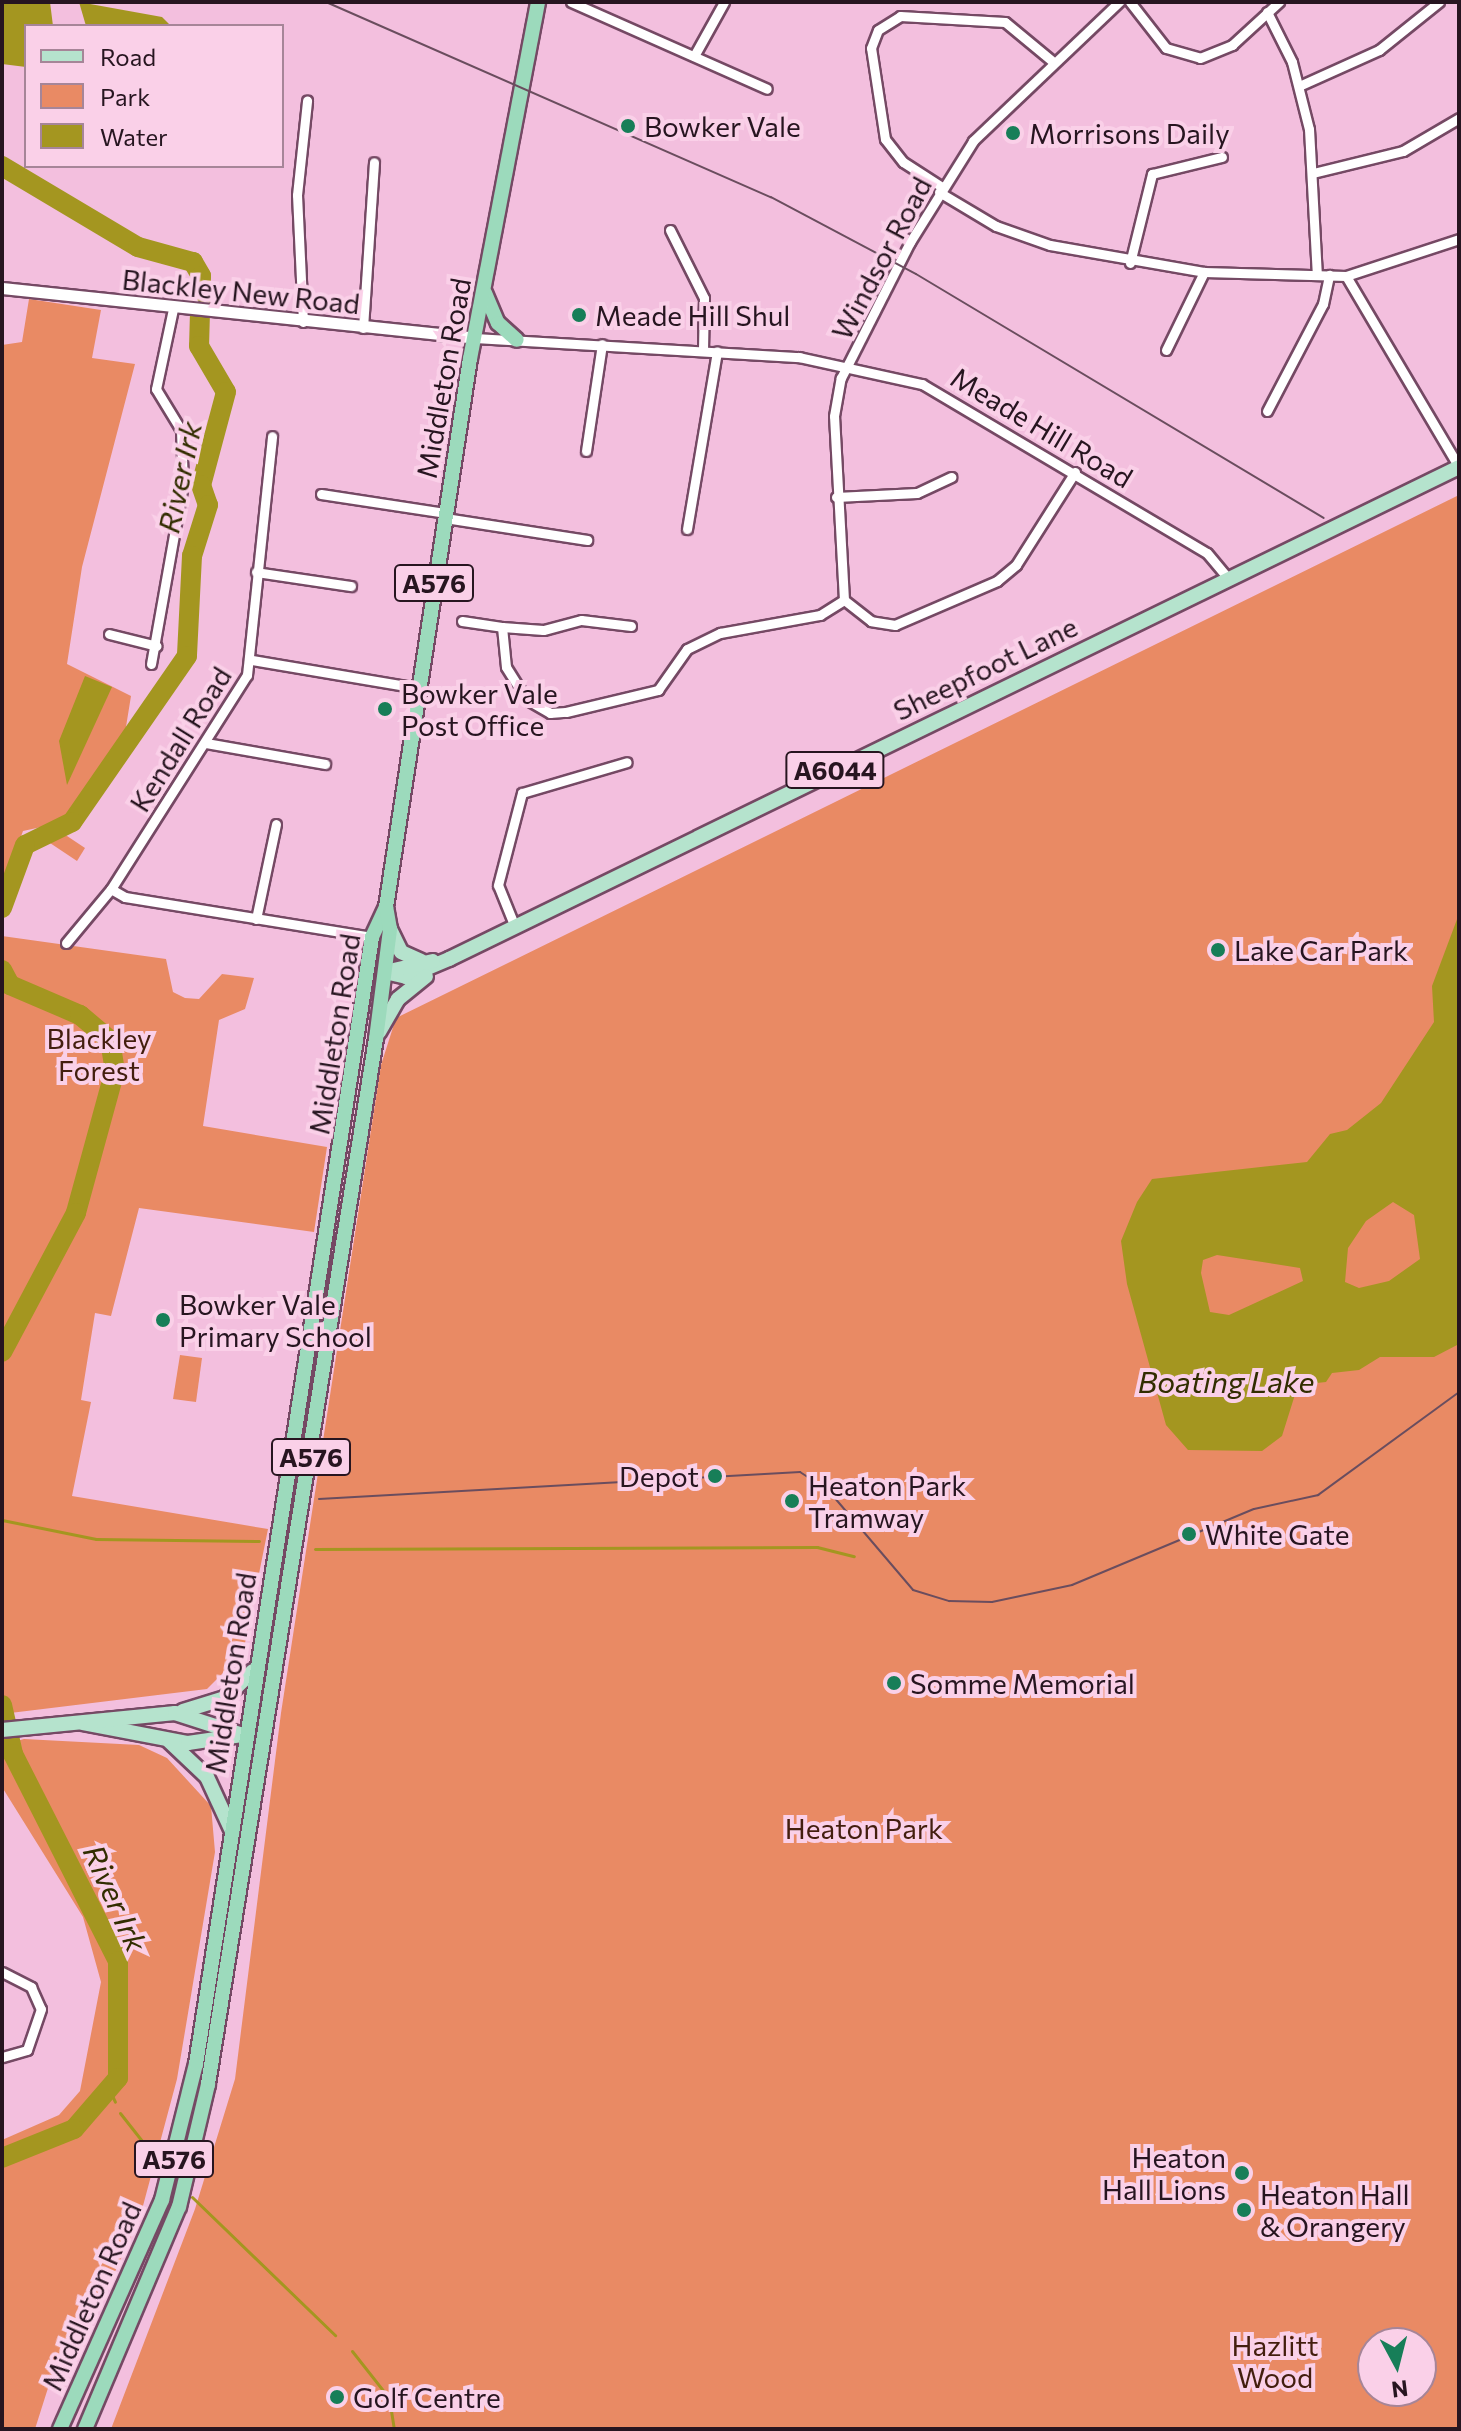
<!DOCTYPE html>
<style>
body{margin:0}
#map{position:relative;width:1461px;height:2431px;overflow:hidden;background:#f3bfde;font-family:Commissioner,sans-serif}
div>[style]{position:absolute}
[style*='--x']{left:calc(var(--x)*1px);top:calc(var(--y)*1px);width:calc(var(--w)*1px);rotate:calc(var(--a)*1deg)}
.green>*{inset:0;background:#e98a64}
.water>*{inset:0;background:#a49620}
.stream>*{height:3px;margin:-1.5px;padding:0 1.5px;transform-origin:1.5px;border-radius:1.5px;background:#a49620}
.river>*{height:20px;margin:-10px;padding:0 10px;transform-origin:10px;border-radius:10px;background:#a49620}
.roads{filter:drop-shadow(2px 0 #754964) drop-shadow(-2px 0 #754964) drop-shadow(0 2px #754964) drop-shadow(0 -2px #754964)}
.minor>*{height:9px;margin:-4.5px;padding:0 4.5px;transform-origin:4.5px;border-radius:4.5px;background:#fff}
.tertiary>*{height:11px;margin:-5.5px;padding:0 5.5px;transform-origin:5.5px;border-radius:5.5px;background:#fff}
.primary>*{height:14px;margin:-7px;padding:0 7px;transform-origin:7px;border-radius:7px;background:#b5e3cd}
.trunk>*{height:14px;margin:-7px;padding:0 7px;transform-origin:7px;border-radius:7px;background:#9cdabc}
.tram>*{height:2px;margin:-1px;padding:0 1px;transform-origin:1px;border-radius:1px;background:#6a4d5e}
.dots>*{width:22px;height:22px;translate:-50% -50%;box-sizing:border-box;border:4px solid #fad0e8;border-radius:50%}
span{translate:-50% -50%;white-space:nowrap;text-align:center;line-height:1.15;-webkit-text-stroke:8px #fad0e8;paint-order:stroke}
.shield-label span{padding:2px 6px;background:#fad0e8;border:2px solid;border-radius:6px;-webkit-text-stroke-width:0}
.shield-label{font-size:26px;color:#271520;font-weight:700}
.poi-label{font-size:28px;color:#271520}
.left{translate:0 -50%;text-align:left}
.right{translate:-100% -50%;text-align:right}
.street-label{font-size:28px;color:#271520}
.park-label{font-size:28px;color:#431e0e}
.water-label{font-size:30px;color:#322d00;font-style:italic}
.frame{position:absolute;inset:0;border:4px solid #271520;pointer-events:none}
.legend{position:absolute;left:24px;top:24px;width:260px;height:144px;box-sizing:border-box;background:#fad0e8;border:2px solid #a68598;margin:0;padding:10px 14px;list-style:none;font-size:24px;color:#271520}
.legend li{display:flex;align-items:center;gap:16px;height:40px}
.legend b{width:40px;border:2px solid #a68598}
.north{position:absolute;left:1357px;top:2327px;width:80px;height:80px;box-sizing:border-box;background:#fad0e8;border:2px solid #a68598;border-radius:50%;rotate:173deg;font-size:22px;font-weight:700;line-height:32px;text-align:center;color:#271520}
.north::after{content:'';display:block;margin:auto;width:28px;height:36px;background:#177e58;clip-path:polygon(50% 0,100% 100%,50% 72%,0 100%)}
</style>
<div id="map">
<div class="green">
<i style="clip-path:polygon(29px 299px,101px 310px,92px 358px,135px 364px,82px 567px,67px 664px,131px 696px,125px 733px,95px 779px,64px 822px,23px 831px,2px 889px,2px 345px,22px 342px)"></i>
<i style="clip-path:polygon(evenodd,1459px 495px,1459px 2429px,111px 2429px,195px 2209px,235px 2079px,281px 1713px,381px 1065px,396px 1018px,1459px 495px,1373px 2343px,1421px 2343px,1421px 2391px,1373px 2391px,1373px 2343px)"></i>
<i style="clip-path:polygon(64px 834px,85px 848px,77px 861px,47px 841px)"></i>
<i style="clip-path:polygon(2px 936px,166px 959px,173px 992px,185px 998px,199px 999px,222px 974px,254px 978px,245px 1009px,219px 1020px,203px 1126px,327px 1147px,314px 1232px,139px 1208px,111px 1316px,95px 1313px,81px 1400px,91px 1402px,72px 1496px,268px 1529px,243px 1653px,207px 1689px,2px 1714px)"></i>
<i style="clip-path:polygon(180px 1355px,202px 1358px,196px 1402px,173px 1399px)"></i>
<i style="clip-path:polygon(24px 1739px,139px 1745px,167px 1758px,211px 1806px,215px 1852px,177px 2079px,140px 2217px,81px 2346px,48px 2388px,35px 2429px,2px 2429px,2px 2140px,59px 2115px,80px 2091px,101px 1982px,83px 1917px,2px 1787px,2px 1745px)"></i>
</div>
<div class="water">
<i style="clip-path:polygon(2px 2px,50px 2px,53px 26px,26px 26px,26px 67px,2px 64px)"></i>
<i style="clip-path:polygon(79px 2px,162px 17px,171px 26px,86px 26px)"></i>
<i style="clip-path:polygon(85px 676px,112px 687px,67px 785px,59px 741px)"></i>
<i style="clip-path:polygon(evenodd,1459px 914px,1459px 1344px,1434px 1357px,1380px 1357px,1359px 1370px,1332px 1373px,1326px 1382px,1298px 1385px,1282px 1436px,1262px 1451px,1188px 1450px,1166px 1425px,1127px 1284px,1121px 1241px,1137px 1202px,1152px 1179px,1307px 1162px,1330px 1134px,1347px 1130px,1381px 1103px,1434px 1022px,1432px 986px,1459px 914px,1393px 1202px,1414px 1215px,1420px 1259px,1389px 1281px,1359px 1288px,1345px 1282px,1348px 1248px,1366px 1221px,1393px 1202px,1459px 914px,1217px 1255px,1300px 1268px,1303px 1281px,1229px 1315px,1210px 1312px,1201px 1273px,1203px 1260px,1217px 1255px)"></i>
</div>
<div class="stream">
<i style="--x:2;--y:1520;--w:96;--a:11.4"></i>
<i style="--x:96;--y:1539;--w:163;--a:0.7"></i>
<i style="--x:315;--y:1549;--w:502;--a:-0.23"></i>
<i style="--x:817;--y:1547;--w:38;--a:14"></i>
<i style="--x:109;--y:2089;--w:14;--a:65"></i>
<i style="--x:120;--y:2113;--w:71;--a:51.8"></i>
<i style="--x:192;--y:2197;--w:199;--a:44"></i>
<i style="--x:352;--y:2351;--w:60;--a:51.8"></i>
<i style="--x:389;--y:2398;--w:31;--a:81"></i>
</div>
<div class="river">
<i style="--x:2;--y:166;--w:158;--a:30.8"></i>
<i style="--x:138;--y:247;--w:57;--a:15.3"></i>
<i style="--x:193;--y:262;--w:16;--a:60"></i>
<i style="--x:201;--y:276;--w:70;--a:91.6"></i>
<i style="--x:199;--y:346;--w:53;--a:59.6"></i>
<i style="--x:226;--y:392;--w:96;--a:105"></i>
<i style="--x:201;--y:485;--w:21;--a:71"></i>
<i style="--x:208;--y:505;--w:53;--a:107.4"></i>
<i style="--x:192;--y:556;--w:100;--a:92.9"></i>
<i style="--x:187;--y:656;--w:202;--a:124.7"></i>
<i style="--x:72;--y:822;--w:52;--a:153.9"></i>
<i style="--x:25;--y:845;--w:67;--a:110.1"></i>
<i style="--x:2;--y:970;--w:17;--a:62"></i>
<i style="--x:10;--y:985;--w:76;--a:23.2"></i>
<i style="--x:80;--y:1015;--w:39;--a:40"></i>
<i style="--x:110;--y:1040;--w:30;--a:81"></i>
<i style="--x:115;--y:1070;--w:148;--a:105.3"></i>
<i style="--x:76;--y:1213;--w:157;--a:118"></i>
<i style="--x:2;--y:1705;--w:50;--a:77.3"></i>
<i style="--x:13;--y:1754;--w:232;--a:63.1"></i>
<i style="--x:118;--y:1961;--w:117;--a:90"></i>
<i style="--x:118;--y:2078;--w:67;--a:130.8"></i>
<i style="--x:74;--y:2129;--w:78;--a:158.1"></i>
</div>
<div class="roads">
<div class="minor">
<i style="--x:571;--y:2;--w:214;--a:23.9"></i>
<i style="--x:1130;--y:2;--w:58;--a:52"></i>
<i style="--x:1166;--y:48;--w:35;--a:16"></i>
<i style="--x:1200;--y:58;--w:35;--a:-22"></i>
<i style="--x:1232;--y:45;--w:64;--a:-42.5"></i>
<i style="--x:1267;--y:12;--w:56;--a:63.4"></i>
<i style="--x:1292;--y:62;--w:69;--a:75.8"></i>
<i style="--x:1309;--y:129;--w:146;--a:86.9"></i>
<i style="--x:694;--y:56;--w:62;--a:-60.9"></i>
<i style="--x:1299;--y:86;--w:88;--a:-24.2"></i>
<i style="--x:1379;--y:50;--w:77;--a:-38.7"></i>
<i style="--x:1313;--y:173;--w:93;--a:-13.7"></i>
<i style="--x:1403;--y:151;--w:65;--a:-30.5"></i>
<i style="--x:942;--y:187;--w:46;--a:-147.3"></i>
<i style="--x:903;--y:162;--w:29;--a:-128"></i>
<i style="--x:885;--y:139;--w:92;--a:-98.7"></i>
<i style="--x:871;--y:48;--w:19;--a:-69"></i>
<i style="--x:878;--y:30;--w:26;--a:-32"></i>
<i style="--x:900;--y:16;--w:105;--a:3.3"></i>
<i style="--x:1005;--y:22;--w:60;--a:39.6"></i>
<i style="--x:939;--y:192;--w:66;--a:30.8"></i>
<i style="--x:996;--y:226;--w:57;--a:19.4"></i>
<i style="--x:1050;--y:245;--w:156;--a:9.9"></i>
<i style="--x:1204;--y:272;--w:142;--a:1.6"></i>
<i style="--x:1346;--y:276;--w:119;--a:-18.1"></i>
<i style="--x:670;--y:230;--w:76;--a:63.4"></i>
<i style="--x:704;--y:298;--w:53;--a:91.1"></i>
<i style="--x:1130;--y:263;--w:92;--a:-76.1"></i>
<i style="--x:1152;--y:174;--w:72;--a:-13.7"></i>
<i style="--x:1346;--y:276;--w:222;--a:59.4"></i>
<i style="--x:303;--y:322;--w:127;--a:-92.7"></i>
<i style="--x:297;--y:195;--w:95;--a:-83.9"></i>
<i style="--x:363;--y:328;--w:166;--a:-86.2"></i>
<i style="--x:475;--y:338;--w:325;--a:3.4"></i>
<i style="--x:799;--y:357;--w:126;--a:12.4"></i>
<i style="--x:922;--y:384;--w:331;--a:30.7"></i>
<i style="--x:1207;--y:553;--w:33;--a:50"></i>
<i style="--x:1166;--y:350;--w:87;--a:-64"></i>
<i style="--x:1267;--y:411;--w:121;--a:-62.4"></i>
<i style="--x:1323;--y:304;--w:30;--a:-78"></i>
<i style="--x:586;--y:451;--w:108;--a:-81.5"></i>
<i style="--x:1075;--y:472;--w:110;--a:122.4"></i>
<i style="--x:1016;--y:565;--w:25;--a:140"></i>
<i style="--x:997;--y:581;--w:111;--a:156.7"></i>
<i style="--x:895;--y:625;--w:24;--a:-171"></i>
<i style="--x:871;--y:621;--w:34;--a:-142"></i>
<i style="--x:844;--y:600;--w:184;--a:-93.1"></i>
<i style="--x:834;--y:416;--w:39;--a:-80"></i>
<i style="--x:841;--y:378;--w:153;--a:-63.1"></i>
<i style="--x:910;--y:242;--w:119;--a:-58"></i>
<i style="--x:973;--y:141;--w:202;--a:-43.6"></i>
<i style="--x:321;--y:494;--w:125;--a:8.7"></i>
<i style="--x:836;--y:497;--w:81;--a:-2.8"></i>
<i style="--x:917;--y:493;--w:38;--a:-25"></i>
<i style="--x:445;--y:518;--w:144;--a:8.8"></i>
<i style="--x:687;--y:529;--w:180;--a:-80.4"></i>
<i style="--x:256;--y:572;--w:96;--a:8.4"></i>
<i style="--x:462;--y:621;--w:40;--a:8.5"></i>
<i style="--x:631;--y:626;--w:50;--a:-173.2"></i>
<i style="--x:581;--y:620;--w:39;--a:165"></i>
<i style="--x:543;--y:630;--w:41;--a:-175.8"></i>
<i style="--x:502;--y:627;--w:40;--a:84.3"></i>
<i style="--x:506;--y:667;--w:38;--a:58"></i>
<i style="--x:526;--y:699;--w:28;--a:30"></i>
<i style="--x:550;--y:713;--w:16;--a:-4"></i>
<i style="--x:566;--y:712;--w:95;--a:-13.4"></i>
<i style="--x:658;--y:690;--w:50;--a:-54.7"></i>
<i style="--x:687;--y:649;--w:37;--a:-26"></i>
<i style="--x:720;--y:633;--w:102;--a:-10.2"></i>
<i style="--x:820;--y:615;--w:28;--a:-32"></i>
<i style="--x:109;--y:634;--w:49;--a:14"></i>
<i style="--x:252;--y:660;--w:168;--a:9.6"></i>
<i style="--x:151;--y:664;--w:182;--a:-79.9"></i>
<i style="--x:183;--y:485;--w:55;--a:-92.1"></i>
<i style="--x:181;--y:430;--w:48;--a:-121.4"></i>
<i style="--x:156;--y:389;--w:82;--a:-78"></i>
<i style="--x:206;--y:743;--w:121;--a:10"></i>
<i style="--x:111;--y:889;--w:16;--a:30"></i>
<i style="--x:125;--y:897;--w:250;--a:9.2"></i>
<i style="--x:256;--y:919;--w:97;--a:-78.1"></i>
<i style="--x:515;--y:927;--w:45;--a:-112"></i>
<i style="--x:498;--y:885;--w:95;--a:-75.4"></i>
<i style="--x:522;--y:793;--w:109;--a:-16.4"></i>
<i style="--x:66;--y:943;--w:70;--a:-50.2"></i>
<i style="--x:111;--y:889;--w:254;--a:-57.6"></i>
<i style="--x:247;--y:675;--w:240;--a:-84"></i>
<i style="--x:2;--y:1972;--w:33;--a:27"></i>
<i style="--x:31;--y:1987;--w:24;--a:66"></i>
<i style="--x:41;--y:2009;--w:43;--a:108.9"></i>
<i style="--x:27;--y:2050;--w:26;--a:164"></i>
</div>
<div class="tertiary">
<i style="--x:2;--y:288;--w:476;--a:6"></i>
</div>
<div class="primary">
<i style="--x:390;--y:929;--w:25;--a:64"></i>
<i style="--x:401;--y:952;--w:22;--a:24"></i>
<i style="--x:385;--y:972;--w:22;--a:13"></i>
<i style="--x:406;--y:977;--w:47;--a:-22.7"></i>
<i style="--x:449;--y:959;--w:1123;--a:-25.97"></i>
<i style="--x:385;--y:972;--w:49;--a:-12.9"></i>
<i style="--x:379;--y:1032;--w:38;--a:-60"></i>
<i style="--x:398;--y:999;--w:36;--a:-39"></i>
<i style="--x:183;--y:1711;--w:44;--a:-17.2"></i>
<i style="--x:225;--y:1698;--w:39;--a:-44"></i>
<i style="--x:83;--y:1723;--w:107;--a:10.8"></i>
<i style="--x:188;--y:1743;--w:56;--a:-8.3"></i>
<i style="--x:2;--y:1730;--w:174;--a:-5.6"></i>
<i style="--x:175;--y:1713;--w:71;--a:17.9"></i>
<i style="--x:169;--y:1741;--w:52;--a:43.5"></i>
<i style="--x:207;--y:1777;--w:60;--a:65.2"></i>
</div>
<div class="trunk">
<i style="--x:485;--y:293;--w:33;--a:67"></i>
<i style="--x:498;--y:323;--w:25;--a:42"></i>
<i style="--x:60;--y:2429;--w:251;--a:-66"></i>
<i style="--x:162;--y:2200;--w:140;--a:-76"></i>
<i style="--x:196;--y:2064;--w:1141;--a:-81.12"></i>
<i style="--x:372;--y:937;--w:33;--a:-65"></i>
<i style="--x:386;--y:907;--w:554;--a:-81.29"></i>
<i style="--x:470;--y:359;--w:363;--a:-79.2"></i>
<i style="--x:85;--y:2429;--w:241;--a:-67.1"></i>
<i style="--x:179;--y:2207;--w:126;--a:-76.7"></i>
<i style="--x:208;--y:2084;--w:1058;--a:-80.87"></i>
<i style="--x:376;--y:1039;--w:111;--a:-82.7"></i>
<i style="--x:390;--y:929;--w:22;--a:-100"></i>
</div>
</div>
<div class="tram">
<i style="--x:326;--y:2;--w:486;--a:23.7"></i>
<i style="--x:771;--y:197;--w:164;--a:28"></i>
<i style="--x:916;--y:274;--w:475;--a:30.9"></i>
<i style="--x:319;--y:1499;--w:482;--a:-3.2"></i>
<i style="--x:800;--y:1472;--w:33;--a:33"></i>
<i style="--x:828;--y:1490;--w:131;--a:49.6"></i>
<i style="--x:913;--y:1590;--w:38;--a:17"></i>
<i style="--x:949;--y:1601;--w:43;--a:1.3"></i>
<i style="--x:992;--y:1602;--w:82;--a:-12"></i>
<i style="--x:1072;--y:1585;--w:197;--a:-22.7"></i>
<i style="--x:1254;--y:1509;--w:66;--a:-12.3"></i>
<i style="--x:1318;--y:1495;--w:175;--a:-36.1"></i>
</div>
<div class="dots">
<i style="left:628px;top:126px;background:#177e58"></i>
<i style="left:1013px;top:133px;background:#177e58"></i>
<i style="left:579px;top:315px;background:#177e58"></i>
<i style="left:385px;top:709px;background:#177e58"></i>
<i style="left:1218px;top:950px;background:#177e58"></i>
<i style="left:163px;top:1320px;background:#177e58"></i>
<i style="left:715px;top:1476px;background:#177e58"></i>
<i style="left:792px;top:1501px;background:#177e58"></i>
<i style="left:1189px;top:1534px;background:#177e58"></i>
<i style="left:894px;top:1683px;background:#177e58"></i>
<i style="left:1242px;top:2173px;background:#177e58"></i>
<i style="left:1244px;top:2210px;background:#177e58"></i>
<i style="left:337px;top:2397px;background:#177e58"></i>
</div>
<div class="shield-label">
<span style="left:434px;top:583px">A576</span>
<span style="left:835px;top:770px">A6044</span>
<span style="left:311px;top:1457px">A576</span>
<span style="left:174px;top:2159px">A576</span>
</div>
<div class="poi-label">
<span class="left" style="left:644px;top:126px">Bowker Vale</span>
<span class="left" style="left:1029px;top:133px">Morrisons Daily</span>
<span class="left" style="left:595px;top:315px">Meade Hill Shul</span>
<span class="left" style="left:401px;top:709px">Bowker Vale<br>Post Office</span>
<span class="left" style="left:1234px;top:950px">Lake Car Park</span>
<span class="left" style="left:179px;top:1320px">Bowker Vale<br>Primary School</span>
<span class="right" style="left:699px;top:1476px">Depot</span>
<span class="left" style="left:808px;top:1501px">Heaton Park<br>Tramway</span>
<span class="left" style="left:1205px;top:1534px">White Gate</span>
<span class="left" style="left:910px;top:1683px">Somme Memorial</span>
<span class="right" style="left:1226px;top:2173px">Heaton<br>Hall Lions</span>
<span class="left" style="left:1260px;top:2210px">Heaton Hall<br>&amp; Orangery</span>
<span class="left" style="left:353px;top:2397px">Golf Centre</span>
</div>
<div class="street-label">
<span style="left:881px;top:258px;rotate:-62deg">Windsor Road</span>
<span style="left:241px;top:291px;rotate:6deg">Blackley New Road</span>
<span style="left:443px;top:378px;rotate:-80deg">Middleton Road</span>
<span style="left:1042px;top:427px;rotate:31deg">Meade Hill Road</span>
<span style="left:985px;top:668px;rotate:-26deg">Sheepfoot Lane</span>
<span style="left:180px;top:739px;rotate:-58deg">Kendall Road</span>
<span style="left:334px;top:1034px;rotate:-81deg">Middleton Road</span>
<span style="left:230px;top:1673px;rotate:-81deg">Middleton Road</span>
<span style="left:91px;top:2296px;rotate:-66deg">Middleton Road</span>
</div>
<div class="park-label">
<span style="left:99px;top:1054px">Blackley<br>Forest</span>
<span style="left:864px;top:1828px">Heaton Park</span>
<span style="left:1275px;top:2361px">Hazlitt<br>Wood</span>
</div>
<div class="water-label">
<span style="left:179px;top:477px;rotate:-78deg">River Irk</span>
<span style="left:1226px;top:1381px">Boating Lake</span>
<span style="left:116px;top:1898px;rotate:66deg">River Irk</span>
</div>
<div class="frame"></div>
<ul class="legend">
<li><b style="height:10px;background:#b5e3cd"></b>Road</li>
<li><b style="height:22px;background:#e98a64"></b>Park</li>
<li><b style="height:22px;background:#a49620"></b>Water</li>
</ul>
<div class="north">N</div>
</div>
